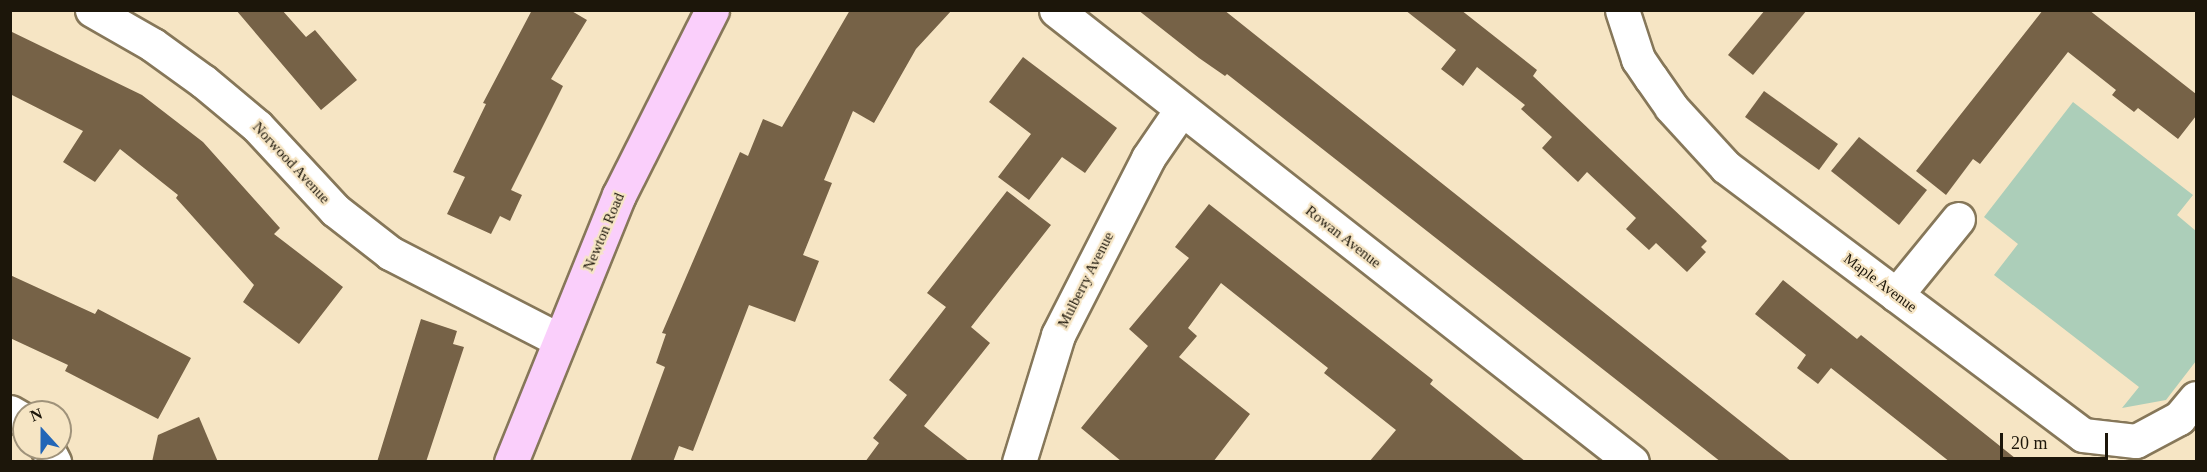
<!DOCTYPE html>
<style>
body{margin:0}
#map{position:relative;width:2207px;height:472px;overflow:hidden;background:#f6e5c4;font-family:Georgia,serif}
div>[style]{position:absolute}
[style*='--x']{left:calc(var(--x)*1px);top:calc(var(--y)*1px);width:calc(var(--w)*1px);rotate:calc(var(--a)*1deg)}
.green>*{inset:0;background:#acceb9}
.building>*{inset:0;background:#766247}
.roads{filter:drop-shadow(2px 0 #867759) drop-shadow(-2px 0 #867759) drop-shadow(0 2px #867759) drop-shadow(0 -2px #867759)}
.minor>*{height:33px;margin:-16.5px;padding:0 16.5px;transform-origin:16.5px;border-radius:16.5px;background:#fff}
.major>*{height:33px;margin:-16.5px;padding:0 16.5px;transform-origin:16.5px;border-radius:16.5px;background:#facffb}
span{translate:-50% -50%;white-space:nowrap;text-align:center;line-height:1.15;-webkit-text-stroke:4.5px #f6e5c4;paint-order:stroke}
.street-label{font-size:15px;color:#1c160a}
.frame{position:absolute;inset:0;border:12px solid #1c160a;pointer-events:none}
.north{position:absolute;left:12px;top:400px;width:60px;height:60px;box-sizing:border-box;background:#f6e5c4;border:2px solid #9f927a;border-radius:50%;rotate:339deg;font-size:16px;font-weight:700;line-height:24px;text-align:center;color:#1c160a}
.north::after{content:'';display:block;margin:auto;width:21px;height:27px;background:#2266b7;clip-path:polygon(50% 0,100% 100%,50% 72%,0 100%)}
.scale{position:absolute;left:2000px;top:433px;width:108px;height:27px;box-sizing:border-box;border:3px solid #1c160a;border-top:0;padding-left:8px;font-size:18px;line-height:21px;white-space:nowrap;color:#1c160a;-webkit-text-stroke:4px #f6e5c4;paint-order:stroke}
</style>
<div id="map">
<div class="green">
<i style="clip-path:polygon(2073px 102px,2193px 195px,2177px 215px,2196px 231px,2196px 361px,2166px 400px,2122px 408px,2139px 387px,1994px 275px,2018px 244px,1984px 217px)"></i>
</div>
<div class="building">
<i style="clip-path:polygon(236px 10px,282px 10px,306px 37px,315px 30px,357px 80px,321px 110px)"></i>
<i style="clip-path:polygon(532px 10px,570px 10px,587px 20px,551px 79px,563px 86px,511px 190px,522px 195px,510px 221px,500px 216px,491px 234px,447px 214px,465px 177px,453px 172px,486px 104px,483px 103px)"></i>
<i style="clip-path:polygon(850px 10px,952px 10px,916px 49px,874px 123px,853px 111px,824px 180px,832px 183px,803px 255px,819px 261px,795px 322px,749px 305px,693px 451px,679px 446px,673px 462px,630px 462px,665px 367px,656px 363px,666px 334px,662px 333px,740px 152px,748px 156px,763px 119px,782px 127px)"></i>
<i style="clip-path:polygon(1138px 10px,1224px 10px,1792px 462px,1721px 462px,1227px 74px,1225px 76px,1199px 58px)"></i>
<i style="clip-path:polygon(1405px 10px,1461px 10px,1537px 70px,1533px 76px,1707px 241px,1701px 247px,1706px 252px,1687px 272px,1656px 243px,1649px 250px,1626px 229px,1636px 218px,1587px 172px,1578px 182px,1542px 148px,1552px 137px,1521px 109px,1525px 105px,1477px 67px,1463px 86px,1441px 69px,1456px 50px)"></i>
<i style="clip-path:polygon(1765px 10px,1807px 10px,1753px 75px,1728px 55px)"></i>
<i style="clip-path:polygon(2043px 10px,2089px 10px,2196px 94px,2196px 116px,2178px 139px,2138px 108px,2134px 112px,2112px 95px,2116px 90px,2068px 52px,1980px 164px,1973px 159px,1946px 195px,1916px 171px)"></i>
<i style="clip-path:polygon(10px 31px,142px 95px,203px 142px,280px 228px,274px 234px,343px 287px,299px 344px,243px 302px,254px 285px,176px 198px,178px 195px,120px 149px,95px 182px,63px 162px,83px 131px,10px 94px)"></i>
<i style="clip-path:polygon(1023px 57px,1117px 128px,1085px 173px,1062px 157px,1029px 200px,998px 177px,1031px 134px,989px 102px)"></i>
<i style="clip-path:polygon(1764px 91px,1838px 144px,1819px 170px,1745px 117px)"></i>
<i style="clip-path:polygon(1859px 137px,1927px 190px,1899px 225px,1831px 171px)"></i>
<i style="clip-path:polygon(1007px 191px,1051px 225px,971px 327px,990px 343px,924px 426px,970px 462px,865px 462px,879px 443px,873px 438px,907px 395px,889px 380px,946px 307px,927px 293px)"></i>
<i style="clip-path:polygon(1209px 204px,1433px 380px,1430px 384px,1526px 462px,1369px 462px,1396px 430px,1324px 373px,1328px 368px,1221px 283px,1188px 328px,1197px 336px,1179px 357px,1250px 414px,1213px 462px,1121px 461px,1081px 428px,1148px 346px,1129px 329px,1189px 258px,1175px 247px)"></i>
<i style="clip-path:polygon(10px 275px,95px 314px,98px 309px,191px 358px,158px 419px,65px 371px,68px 365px,10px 338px)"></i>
<i style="clip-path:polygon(1783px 280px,1857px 339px,1861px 335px,2020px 462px,1950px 462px,1831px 368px,1818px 384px,1797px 368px,1806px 355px,1755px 314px)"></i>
<i style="clip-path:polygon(421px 319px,457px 331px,453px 344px,464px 347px,426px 462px,377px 462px)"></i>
<i style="clip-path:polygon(199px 417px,218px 462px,152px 462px,158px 435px)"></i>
</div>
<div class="roads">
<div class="minor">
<i style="--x:92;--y:10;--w:70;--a:29.8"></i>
<i style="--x:153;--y:45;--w:62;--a:35.8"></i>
<i style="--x:203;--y:81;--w:70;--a:39.8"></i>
<i style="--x:257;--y:126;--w:115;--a:47.1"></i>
<i style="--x:335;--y:210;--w:70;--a:38"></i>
<i style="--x:390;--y:253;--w:190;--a:27.2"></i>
<i style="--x:1056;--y:10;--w:732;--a:38.12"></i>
<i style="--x:1622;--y:10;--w:52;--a:71.9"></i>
<i style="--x:1638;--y:59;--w:23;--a:56"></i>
<i style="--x:1651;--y:78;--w:35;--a:55"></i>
<i style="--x:1671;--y:107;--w:81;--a:47.5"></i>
<i style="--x:1726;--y:167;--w:446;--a:36.9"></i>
<i style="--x:2083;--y:435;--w:53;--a:6.5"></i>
<i style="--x:2136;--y:441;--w:49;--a:-28.1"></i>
<i style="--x:2179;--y:418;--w:26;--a:-50"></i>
<i style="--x:1896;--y:295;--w:98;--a:-50.8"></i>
<i style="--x:10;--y:412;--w:16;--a:30"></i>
<i style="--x:47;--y:448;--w:16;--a:63"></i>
<i style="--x:1019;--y:462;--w:133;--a:-72.9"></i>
<i style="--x:1058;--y:335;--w:199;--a:-63"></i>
<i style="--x:1148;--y:158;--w:58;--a:-55.5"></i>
</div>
<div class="major">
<i style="--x:511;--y:462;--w:288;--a:-68"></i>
<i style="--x:619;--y:195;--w:207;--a:-63.3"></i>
</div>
</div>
<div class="street-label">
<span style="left:291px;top:163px;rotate:47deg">Norwood Avenue</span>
<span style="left:604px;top:232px;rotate:-67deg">Newton Road</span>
<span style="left:1343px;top:237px;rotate:38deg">Rowan Avenue</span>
<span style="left:1086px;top:280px;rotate:-63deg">Mulberry Avenue</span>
<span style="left:1880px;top:283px;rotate:37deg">Maple Avenue</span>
</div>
<div class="frame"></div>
<div class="north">N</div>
<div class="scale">20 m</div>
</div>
